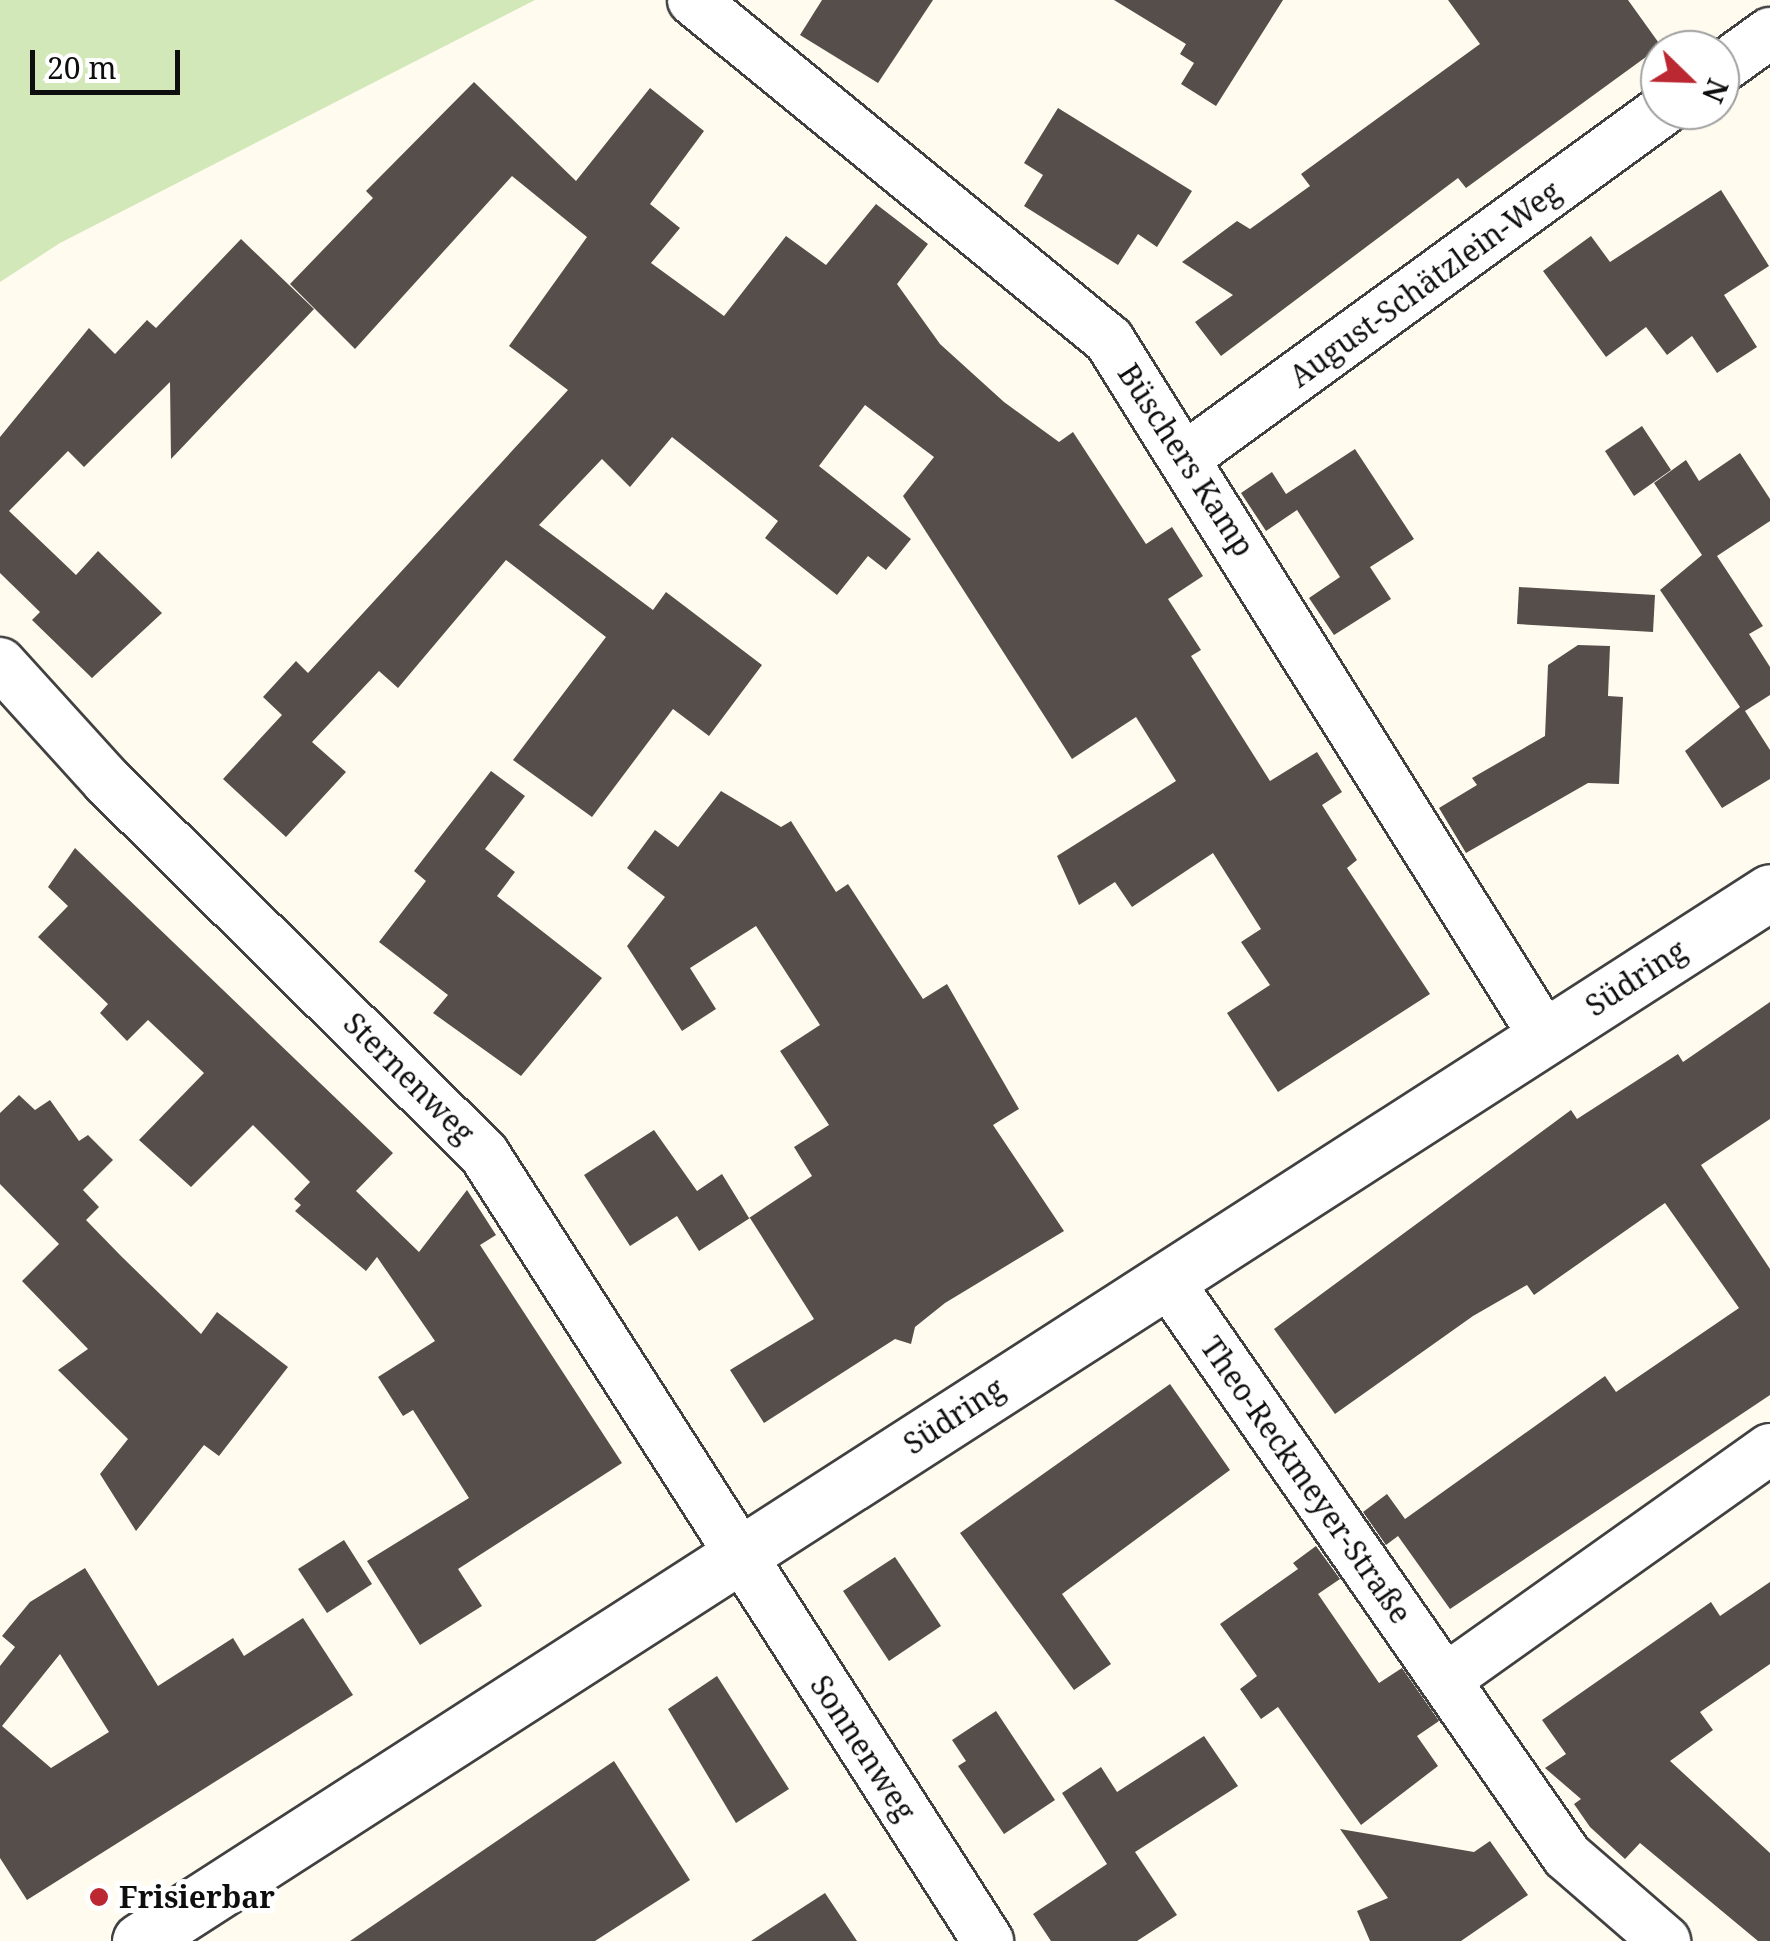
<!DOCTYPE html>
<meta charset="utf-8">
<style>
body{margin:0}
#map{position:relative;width:1770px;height:1941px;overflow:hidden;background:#fffbee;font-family:"Noto Serif",serif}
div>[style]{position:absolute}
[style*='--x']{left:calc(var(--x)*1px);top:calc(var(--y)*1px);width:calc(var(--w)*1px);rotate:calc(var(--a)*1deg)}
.green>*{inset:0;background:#d2e8b9}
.building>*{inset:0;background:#564e4a}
.roads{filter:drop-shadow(2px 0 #414141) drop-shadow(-2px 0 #414141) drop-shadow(0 2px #414141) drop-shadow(0 -2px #414141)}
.minor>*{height:50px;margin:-25px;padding:0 25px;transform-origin:25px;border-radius:25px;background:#fff}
.tertiary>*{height:55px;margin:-27.5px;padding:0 27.5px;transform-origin:27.5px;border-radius:27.5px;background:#fff}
.dots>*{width:28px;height:28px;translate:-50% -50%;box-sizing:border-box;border:5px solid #fff;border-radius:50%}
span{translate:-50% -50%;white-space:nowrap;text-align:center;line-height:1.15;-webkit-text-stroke:10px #fff;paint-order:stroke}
.street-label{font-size:30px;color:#0e0e0e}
.poi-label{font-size:30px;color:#0e0e0e;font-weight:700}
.left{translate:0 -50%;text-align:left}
.north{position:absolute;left:1640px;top:30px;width:100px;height:100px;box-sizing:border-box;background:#fff;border:2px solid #9f9f9f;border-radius:50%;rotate:113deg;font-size:28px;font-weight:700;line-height:40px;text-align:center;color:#0e0e0e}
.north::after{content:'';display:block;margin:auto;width:35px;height:45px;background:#bb2832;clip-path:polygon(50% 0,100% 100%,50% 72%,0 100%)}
.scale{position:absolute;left:30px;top:50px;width:150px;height:45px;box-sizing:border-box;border:5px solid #0e0e0e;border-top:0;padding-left:12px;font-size:30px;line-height:35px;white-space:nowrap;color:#0e0e0e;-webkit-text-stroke:8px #fff;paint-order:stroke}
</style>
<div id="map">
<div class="green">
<i style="clip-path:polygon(0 0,535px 0,60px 243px,0 282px)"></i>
</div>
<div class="building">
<i style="clip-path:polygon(822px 0,933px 0,878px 83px,800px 35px)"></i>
<i style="clip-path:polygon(1114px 0,1283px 0,1216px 106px,1181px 84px,1194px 63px,1180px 54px,1186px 44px)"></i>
<i style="clip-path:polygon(1448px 0,1628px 0,1661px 46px,1466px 188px,1458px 178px,1221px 356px,1195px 322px,1233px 295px,1182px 262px,1237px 221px,1250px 229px,1310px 186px,1301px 174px,1480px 44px)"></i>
<i style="clip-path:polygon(474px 82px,576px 181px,650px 88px,704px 131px,650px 204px,680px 228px,651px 263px,724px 316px,786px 236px,826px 265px,876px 204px,928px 244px,897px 284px,940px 344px,1004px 402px,1059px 442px,1073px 432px,1146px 544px,1172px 527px,1203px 576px,1168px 599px,1201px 650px,1191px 656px,1270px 781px,1317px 752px,1342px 792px,1322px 805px,1357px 860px,1347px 868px,1430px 994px,1278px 1092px,1227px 1013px,1270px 985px,1241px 942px,1261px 929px,1213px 853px,1132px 907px,1115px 882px,1079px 905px,1057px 856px,1176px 781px,1136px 717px,1072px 759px,903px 496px,934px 457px,865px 405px,819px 466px,911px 539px,886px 570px,868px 556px,837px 595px,765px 538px,778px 521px,672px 437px,630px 487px,602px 459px,539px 525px,653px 610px,666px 592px,762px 665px,709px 736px,673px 709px,592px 817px,513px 760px,606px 637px,506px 560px,398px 688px,379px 671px,312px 742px,346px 772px,286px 837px,223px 779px,282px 715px,263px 697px,296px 661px,308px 673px,568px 390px,509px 346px,587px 237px,512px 176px,355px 349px,290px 284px,373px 198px,366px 191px)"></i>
<i style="clip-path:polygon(1058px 108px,1192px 191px,1157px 247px,1138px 234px,1118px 265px,1024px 206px,1043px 175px,1024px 163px)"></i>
<i style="clip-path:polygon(1721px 190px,1769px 266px,1724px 295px,1757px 347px,1717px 373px,1692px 336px,1667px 355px,1646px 327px,1606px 357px,1543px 271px,1591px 236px,1610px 262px)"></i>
<i style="clip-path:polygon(241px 239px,314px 309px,171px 459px,170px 382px,84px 467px,68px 451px,9px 511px,76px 575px,98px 551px,162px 613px,92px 678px,32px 620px,40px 612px,0 573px,0 437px,89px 328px,115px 354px,147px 320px,156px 328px)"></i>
<i style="clip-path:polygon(1642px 426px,1671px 470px,1634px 496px,1605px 451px)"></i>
<i style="clip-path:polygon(1355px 449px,1414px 539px,1370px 567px,1391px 599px,1334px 635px,1309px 598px,1340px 577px,1297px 510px,1266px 531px,1241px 493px,1272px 472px,1286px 494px)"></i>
<i style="clip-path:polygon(1740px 453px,1770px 499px,1770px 521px,1717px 556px,1763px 626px,1749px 634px,1770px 667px,1770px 695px,1745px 711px,1770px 750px,1770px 779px,1722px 808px,1685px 751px,1740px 707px,1660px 590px,1702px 555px,1654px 483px,1686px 460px,1699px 481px)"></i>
<i style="clip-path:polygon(1519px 587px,1655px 595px,1653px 632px,1517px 624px)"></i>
<i style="clip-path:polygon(1578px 645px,1610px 646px,1608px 696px,1623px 697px,1619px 784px,1588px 783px,1466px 853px,1439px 808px,1477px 785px,1472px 778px,1545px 736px,1548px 665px)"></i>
<i style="clip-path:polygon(491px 771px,525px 796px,485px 849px,515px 872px,497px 896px,602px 978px,521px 1076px,433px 1013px,448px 995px,379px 942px,426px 881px,414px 871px)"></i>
<i style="clip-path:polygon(721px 791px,781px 827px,791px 821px,836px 892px,848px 884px,923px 999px,947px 984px,1019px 1109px,993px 1125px,1064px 1231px,945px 1303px,915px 1327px,911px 1344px,895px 1339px,764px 1423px,730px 1370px,814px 1319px,750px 1218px,699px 1251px,677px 1216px,630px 1246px,584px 1175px,654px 1130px,697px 1191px,722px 1174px,749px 1218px,812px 1176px,794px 1147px,829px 1125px,780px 1051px,820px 1025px,756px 926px,690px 968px,716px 1009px,682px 1031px,627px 946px,665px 897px,627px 868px,655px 830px,678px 847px)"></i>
<i style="clip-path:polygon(75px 848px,393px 1153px,356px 1191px,419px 1252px,467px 1190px,496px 1235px,480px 1245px,622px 1463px,458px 1569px,482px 1606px,420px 1645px,367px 1561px,469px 1498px,413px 1410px,403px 1416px,378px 1377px,435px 1341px,377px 1257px,366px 1271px,295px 1211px,301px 1205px,294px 1199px,310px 1182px,253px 1125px,191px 1187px,139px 1140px,204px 1073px,148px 1020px,127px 1041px,100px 1013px,108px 1004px,38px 937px,68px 906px,48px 887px)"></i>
<i style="clip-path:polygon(1770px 1002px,1770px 1119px,1701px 1165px,1770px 1269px,1770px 1395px,1450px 1609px,1398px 1536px,1386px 1545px,1363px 1512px,1387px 1494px,1405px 1519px,1605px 1376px,1616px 1392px,1739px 1308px,1665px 1203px,1534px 1295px,1527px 1285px,1473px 1316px,1335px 1414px,1274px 1329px,1571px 1110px,1577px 1119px,1678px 1054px,1683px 1062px)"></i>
<i style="clip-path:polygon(19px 1095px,35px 1110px,50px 1100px,79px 1141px,88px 1135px,113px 1160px,83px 1190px,99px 1207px,86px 1220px,121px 1256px,201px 1334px,217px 1312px,288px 1367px,219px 1456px,204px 1445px,136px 1531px,100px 1474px,128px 1439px,58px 1370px,88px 1349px,22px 1281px,59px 1244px,0 1184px,0 1113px)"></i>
<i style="clip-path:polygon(1170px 1384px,1230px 1470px,1062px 1594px,1111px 1664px,1074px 1690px,960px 1533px)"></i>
<i style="clip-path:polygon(344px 1540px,372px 1584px,327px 1613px,298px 1569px)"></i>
<i style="clip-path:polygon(1316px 1546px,1340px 1579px,1318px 1594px,1379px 1683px,1402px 1668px,1439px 1721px,1417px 1736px,1438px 1766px,1361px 1825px,1278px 1707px,1261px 1719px,1240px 1689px,1257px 1676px,1220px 1624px,1298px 1569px,1293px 1563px)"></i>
<i style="clip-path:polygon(895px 1557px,941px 1626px,889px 1661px,843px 1591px)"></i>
<i style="clip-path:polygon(evenodd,85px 1568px,158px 1686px,233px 1638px,244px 1656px,303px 1618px,353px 1695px,27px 1900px,0 1858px,0 1666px,15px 1647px,2px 1636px,30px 1602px,85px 1568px,60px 1654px,109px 1732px,51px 1768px,2px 1726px,60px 1654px)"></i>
<i style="clip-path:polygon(1770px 1582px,1770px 1664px,1700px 1712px,1713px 1730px,1670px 1761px,1770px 1853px,1770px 1941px,1758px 1941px,1640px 1843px,1625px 1859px,1590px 1827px,1574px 1804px,1581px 1799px,1545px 1768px,1566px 1754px,1542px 1720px,1711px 1602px,1720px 1616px)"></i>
<i style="clip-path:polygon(717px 1676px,789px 1789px,736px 1823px,668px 1709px)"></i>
<i style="clip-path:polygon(996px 1711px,1055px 1800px,1004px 1834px,958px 1766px,966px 1761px,952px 1740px)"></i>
<i style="clip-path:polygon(1204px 1736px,1238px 1786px,1135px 1852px,1177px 1915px,1137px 1941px,1051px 1941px,1033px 1914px,1107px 1864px,1062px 1793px,1101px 1767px,1117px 1792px)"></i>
<i style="clip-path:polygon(614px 1761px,690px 1880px,595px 1941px,350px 1941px)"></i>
<i style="clip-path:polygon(1340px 1829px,1474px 1852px,1490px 1841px,1528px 1895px,1461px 1941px,1370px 1941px,1357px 1911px,1388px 1898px)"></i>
<i style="clip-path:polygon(825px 1893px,857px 1941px,751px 1941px)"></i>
</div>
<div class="roads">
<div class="minor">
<i style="--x:693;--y:0;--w:537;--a:39.26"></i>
<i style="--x:1109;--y:340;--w:822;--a:57.97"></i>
<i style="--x:1720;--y:69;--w:62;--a:-35.8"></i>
<i style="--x:1186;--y:457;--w:590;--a:-36.03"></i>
<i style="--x:0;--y:663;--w:159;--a:47.8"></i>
<i style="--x:107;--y:781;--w:530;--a:44.69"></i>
<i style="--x:484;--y:1154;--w:935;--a:57.36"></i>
<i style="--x:1167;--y:1280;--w:701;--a:55.22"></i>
<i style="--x:1567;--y:1856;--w:130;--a:40.9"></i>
<i style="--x:1446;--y:1679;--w:397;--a:-35.4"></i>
</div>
<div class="tertiary">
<i style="--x:140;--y:1941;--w:1938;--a:-32.76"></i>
</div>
</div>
<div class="dots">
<i style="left:99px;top:1897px;background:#bb2832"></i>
</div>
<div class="street-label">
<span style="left:1425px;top:284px;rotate:-36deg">August-Schätzlein-Weg</span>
<span style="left:1186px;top:460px;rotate:57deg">Büschers Kamp</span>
<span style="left:1636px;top:978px;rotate:-33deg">Südring</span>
<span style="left:409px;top:1078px;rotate:45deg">Sternenweg</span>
<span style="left:954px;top:1416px;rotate:-33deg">Südring</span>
<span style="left:1306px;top:1480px;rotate:55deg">Theo-Reckmeyer-Straße</span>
<span style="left:863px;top:1748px;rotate:57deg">Sonnenweg</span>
</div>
<div class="poi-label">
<span class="left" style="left:119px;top:1897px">Frisierbar</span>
</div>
<div class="north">N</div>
<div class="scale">20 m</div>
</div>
